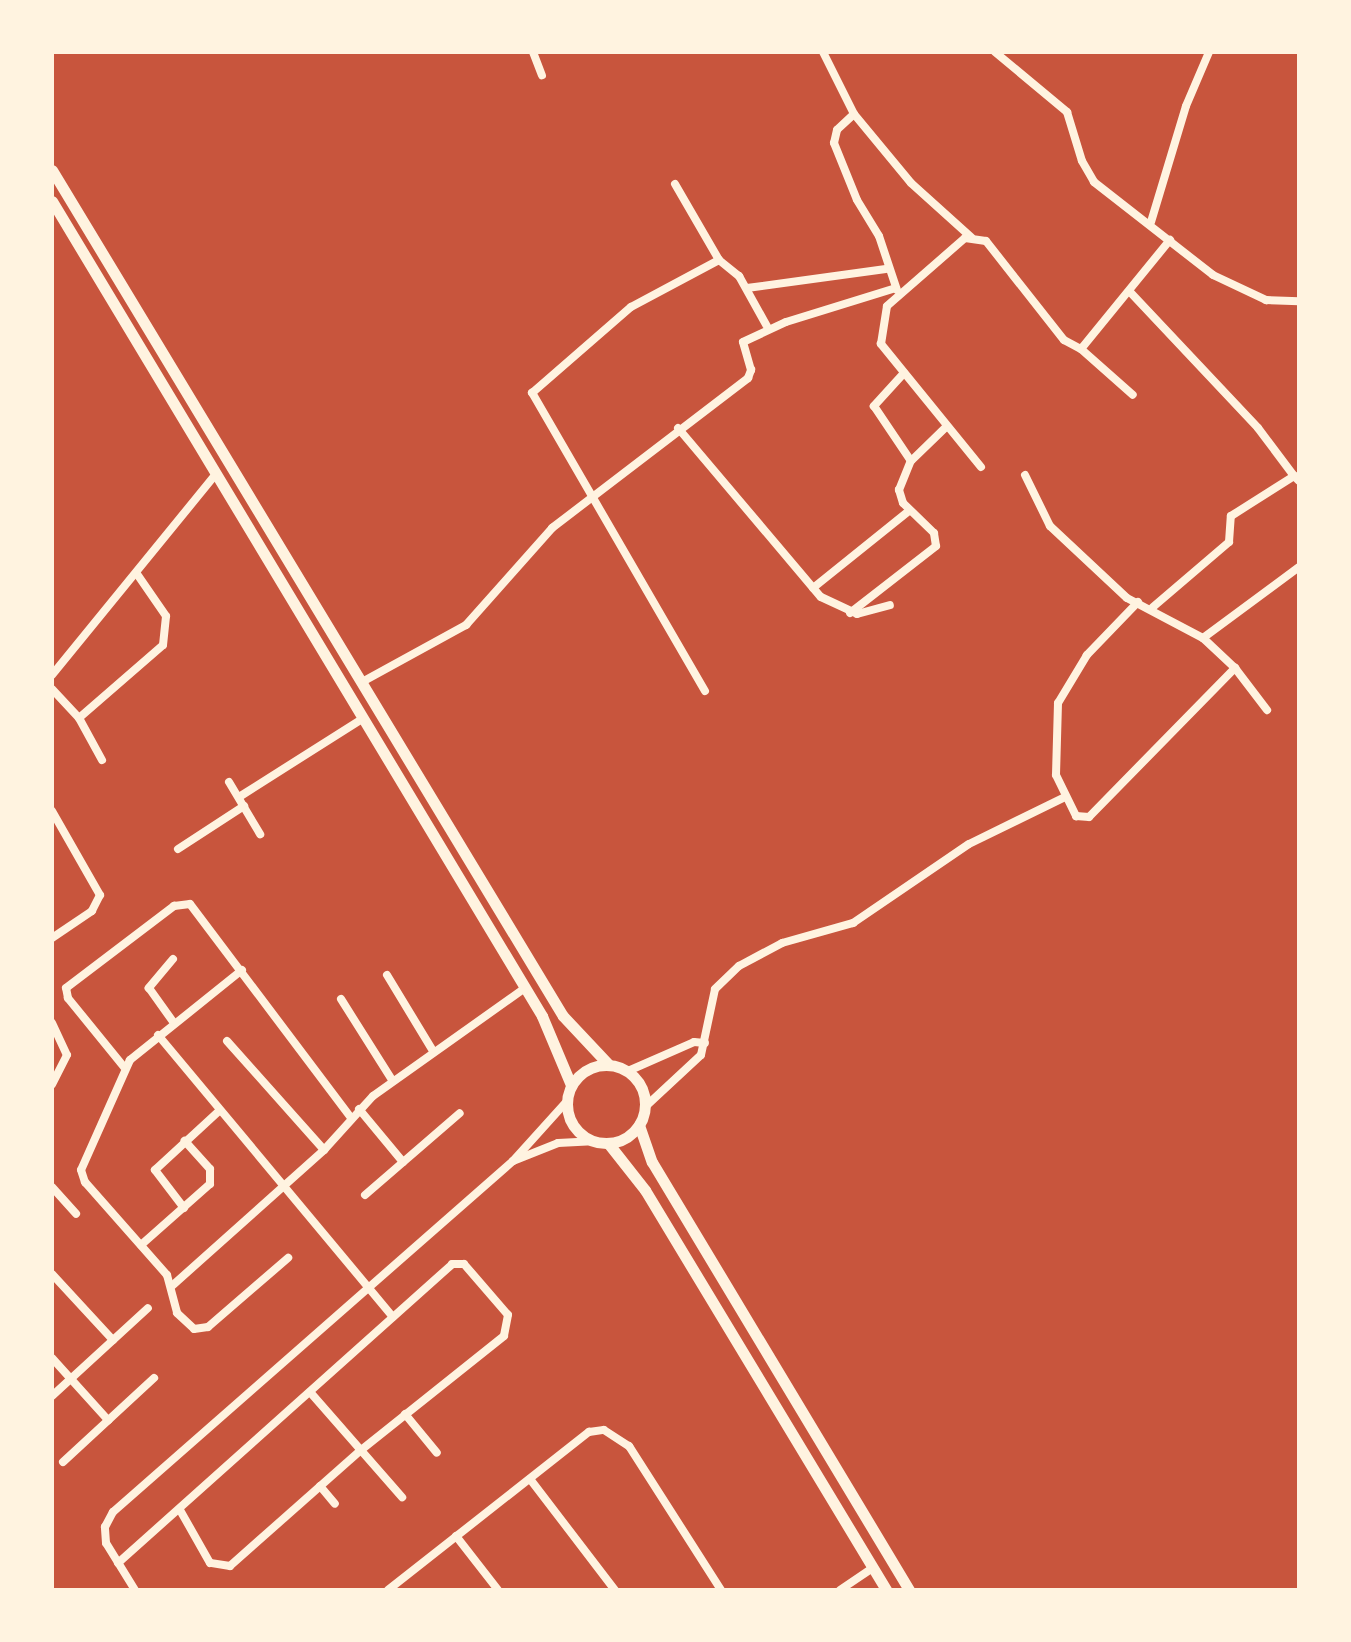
<!DOCTYPE html>
<style>
body{margin:0}
#map{position:relative;width:1351px;height:1642px;overflow:hidden;background:#c8553d;font-family:"DM Sans",sans-serif}
div>[style]{position:absolute}
[style*='--x']{left:calc(var(--x)*1px);top:calc(var(--y)*1px);width:calc(var(--w)*1px);rotate:calc(var(--a)*1deg)}
.minor>*{height:8px;margin:-4px;padding:0 4px;transform-origin:4px;border-radius:4px;background:#fff3e0}
.secondary>*{height:11px;margin:-5.5px;padding:0 5.5px;transform-origin:5.5px;border-radius:5.5px;background:#fff3e0}
.secondary>.ring{margin:-5.5px;padding:0;box-sizing:content-box;background:none;border:11px solid #fff3e0;border-radius:50%}
span{translate:-50% -50%;white-space:nowrap;text-align:center;line-height:1.15;-webkit-text-stroke:6px #fff3e0;paint-order:stroke}
.frame{position:absolute;inset:0;border:54px solid #fff3e0;pointer-events:none}
</style>
<div id="map">
<div class="minor">
<i style="--x:533;--y:52;--w:25;--a:69"></i>
<i style="--x:823;--y:52;--w:69;--a:63.4"></i>
<i style="--x:854;--y:114;--w:89;--a:50.4"></i>
<i style="--x:911;--y:183;--w:81;--a:42"></i>
<i style="--x:995;--y:52;--w:94;--a:39.8"></i>
<i style="--x:1067;--y:112;--w:51;--a:73"></i>
<i style="--x:1082;--y:161;--w:24;--a:60"></i>
<i style="--x:1094;--y:182;--w:151;--a:38"></i>
<i style="--x:1213;--y:275;--w:59;--a:25.3"></i>
<i style="--x:1266;--y:300;--w:33;--a:2"></i>
<i style="--x:854;--y:114;--w:23;--a:137"></i>
<i style="--x:837;--y:130;--w:13;--a:103"></i>
<i style="--x:834;--y:143;--w:61;--a:68"></i>
<i style="--x:857;--y:200;--w:42;--a:58.6"></i>
<i style="--x:879;--y:236;--w:57;--a:71.6"></i>
<i style="--x:675;--y:184;--w:88;--a:59.9"></i>
<i style="--x:719;--y:260;--w:26;--a:39"></i>
<i style="--x:739;--y:276;--w:60;--a:60.9"></i>
<i style="--x:1151;--y:222;--w:121;--a:-73.2"></i>
<i style="--x:1186;--y:106;--w:59;--a:-66.9"></i>
<i style="--x:747;--y:288;--w:140;--a:-7.8"></i>
<i style="--x:1131;--y:293;--w:185;--a:46.7"></i>
<i style="--x:1258;--y:428;--w:60;--a:53.1"></i>
<i style="--x:1081;--y:349;--w:141;--a:-50.8"></i>
<i style="--x:904;--y:373;--w:45;--a:132.3"></i>
<i style="--x:874;--y:406;--w:66;--a:56.1"></i>
<i style="--x:678;--y:428;--w:221;--a:49.8"></i>
<i style="--x:821;--y:597;--w:40;--a:25"></i>
<i style="--x:857;--y:614;--w:34;--a:-15"></i>
<i style="--x:981;--y:467;--w:159;--a:-129.1"></i>
<i style="--x:881;--y:344;--w:38;--a:-81"></i>
<i style="--x:887;--y:306;--w:103;--a:-41.1"></i>
<i style="--x:965;--y:238;--w:21;--a:8"></i>
<i style="--x:986;--y:241;--w:126;--a:51.8"></i>
<i style="--x:1064;--y:340;--w:19;--a:28"></i>
<i style="--x:1081;--y:349;--w:69;--a:41.5"></i>
<i style="--x:1025;--y:475;--w:57;--a:63.9"></i>
<i style="--x:1050;--y:526;--w:105;--a:43.1"></i>
<i style="--x:1127;--y:598;--w:86;--a:27.8"></i>
<i style="--x:1203;--y:638;--w:44;--a:43.2"></i>
<i style="--x:1235;--y:668;--w:53;--a:52.7"></i>
<i style="--x:813;--y:588;--w:124;--a:-38.8"></i>
<i style="--x:1138;--y:602;--w:74;--a:133.9"></i>
<i style="--x:1087;--y:655;--w:56;--a:121.1"></i>
<i style="--x:1058;--y:703;--w:72;--a:91.6"></i>
<i style="--x:1056;--y:775;--w:46;--a:64"></i>
<i style="--x:1076;--y:816;--w:13;--a:4"></i>
<i style="--x:1089;--y:817;--w:209;--a:-45.6"></i>
<i style="--x:1153;--y:607;--w:100;--a:-40.5"></i>
<i style="--x:1229;--y:542;--w:26;--a:-86"></i>
<i style="--x:1231;--y:516;--w:75;--a:-32.4"></i>
<i style="--x:1294;--y:476;--w:7;--a:45"></i>
<i style="--x:850;--y:613;--w:109;--a:-37.9"></i>
<i style="--x:936;--y:546;--w:13;--a:-99"></i>
<i style="--x:934;--y:533;--w:43;--a:-135.9"></i>
<i style="--x:903;--y:503;--w:14;--a:-107"></i>
<i style="--x:899;--y:490;--w:31;--a:-68"></i>
<i style="--x:911;--y:461;--w:49;--a:-44.2"></i>
<i style="--x:1203;--y:638;--w:119;--a:-36.5"></i>
<i style="--x:52;--y:675;--w:259;--a:-50.8"></i>
<i style="--x:362;--y:682;--w:119;--a:-28.7"></i>
<i style="--x:466;--y:625;--w:130;--a:-48.4"></i>
<i style="--x:552;--y:528;--w:247;--a:-37.4"></i>
<i style="--x:748;--y:378;--w:9;--a:-69"></i>
<i style="--x:751;--y:370;--w:29;--a:-106"></i>
<i style="--x:743;--y:342;--w:47;--a:-24.9"></i>
<i style="--x:786;--y:322;--w:115;--a:-17.2"></i>
<i style="--x:52;--y:689;--w:40;--a:47"></i>
<i style="--x:79;--y:718;--w:48;--a:61.3"></i>
<i style="--x:705;--y:691;--w:345;--a:-120.1"></i>
<i style="--x:532;--y:393;--w:131;--a:-41"></i>
<i style="--x:631;--y:307;--w:100;--a:-28.1"></i>
<i style="--x:79;--y:718;--w:111;--a:-41"></i>
<i style="--x:163;--y:645;--w:29;--a:-84"></i>
<i style="--x:166;--y:616;--w:51;--a:-124.6"></i>
<i style="--x:229;--y:782;--w:61;--a:59.2"></i>
<i style="--x:239;--y:797;--w:146;--a:-32.4"></i>
<i style="--x:52;--y:811;--w:97;--a:60.3"></i>
<i style="--x:100;--y:895;--w:18;--a:117"></i>
<i style="--x:92;--y:911;--w:48;--a:146"></i>
<i style="--x:178;--y:849;--w:79;--a:-33.1"></i>
<i style="--x:173;--y:959;--w:38;--a:130"></i>
<i style="--x:149;--y:988;--w:43;--a:54.5"></i>
<i style="--x:242;--y:970;--w:144;--a:141.2"></i>
<i style="--x:130;--y:1060;--w:120;--a:114"></i>
<i style="--x:81;--y:1170;--w:13;--a:72"></i>
<i style="--x:85;--y:1182;--w:124;--a:48.6"></i>
<i style="--x:167;--y:1275;--w:39;--a:75"></i>
<i style="--x:177;--y:1313;--w:23;--a:43"></i>
<i style="--x:194;--y:1329;--w:14;--a:-8"></i>
<i style="--x:208;--y:1327;--w:106;--a:-40.8"></i>
<i style="--x:387;--y:975;--w:89;--a:58.8"></i>
<i style="--x:341;--y:999;--w:96;--a:57.8"></i>
<i style="--x:52;--y:1023;--w:35;--a:65"></i>
<i style="--x:67;--y:1055;--w:33;--a:117"></i>
<i style="--x:158;--y:1035;--w:367;--a:50.2"></i>
<i style="--x:227;--y:1041;--w:146;--a:48.3"></i>
<i style="--x:124;--y:1067;--w:89;--a:-129.1"></i>
<i style="--x:68;--y:998;--w:10;--a:-101"></i>
<i style="--x:66;--y:988;--w:136;--a:-37.2"></i>
<i style="--x:174;--y:906;--w:16;--a:-7"></i>
<i style="--x:190;--y:904;--w:268;--a:53"></i>
<i style="--x:628;--y:1071;--w:72;--a:-23.7"></i>
<i style="--x:694;--y:1042;--w:11;--a:5"></i>
<i style="--x:645;--y:1107;--w:76;--a:-42.9"></i>
<i style="--x:701;--y:1055;--w:67;--a:-78"></i>
<i style="--x:715;--y:989;--w:33;--a:-44"></i>
<i style="--x:739;--y:966;--w:49;--a:-28.1"></i>
<i style="--x:782;--y:943;--w:74;--a:-15.7"></i>
<i style="--x:853;--y:923;--w:140;--a:-34.3"></i>
<i style="--x:969;--y:844;--w:105;--a:-26.1"></i>
<i style="--x:359;--y:1109;--w:69;--a:50.3"></i>
<i style="--x:513;--y:1161;--w:48;--a:-21.8"></i>
<i style="--x:558;--y:1143;--w:34;--a:-3"></i>
<i style="--x:52;--y:1187;--w:36;--a:48"></i>
<i style="--x:365;--y:1195;--w:125;--a:-40.8"></i>
<i style="--x:184;--y:1208;--w:48;--a:-127.3"></i>
<i style="--x:155;--y:1170;--w:88;--a:-42.7"></i>
<i style="--x:141;--y:1245;--w:92;--a:-41.5"></i>
<i style="--x:210;--y:1184;--w:15;--a:-90"></i>
<i style="--x:210;--y:1169;--w:38;--a:-132"></i>
<i style="--x:52;--y:1274;--w:90;--a:47.3"></i>
<i style="--x:173;--y:1285;--w:203;--a:-41.8"></i>
<i style="--x:324;--y:1150;--w:73;--a:-47.8"></i>
<i style="--x:373;--y:1096;--w:186;--a:-35.4"></i>
<i style="--x:52;--y:1358;--w:84;--a:47.9"></i>
<i style="--x:310;--y:1392;--w:140;--a:48.8"></i>
<i style="--x:52;--y:1396;--w:130;--a:-42.5"></i>
<i style="--x:405;--y:1414;--w:50;--a:50.6"></i>
<i style="--x:63;--y:1462;--w:124;--a:-42.7"></i>
<i style="--x:530;--y:1479;--w:140;--a:52.6"></i>
<i style="--x:320;--y:1486;--w:23;--a:50"></i>
<i style="--x:456;--y:1536;--w:68;--a:52.1"></i>
<i style="--x:118;--y:1563;--w:448;--a:-41.8"></i>
<i style="--x:452;--y:1264;--w:12;--a:0"></i>
<i style="--x:464;--y:1264;--w:67;--a:49.2"></i>
<i style="--x:508;--y:1315;--w:21;--a:101"></i>
<i style="--x:504;--y:1336;--w:183;--a:141.4"></i>
<i style="--x:361;--y:1450;--w:175;--a:138.5"></i>
<i style="--x:230;--y:1566;--w:20;--a:-171"></i>
<i style="--x:210;--y:1563;--w:61;--a:-119.5"></i>
<i style="--x:135;--y:1590;--w:55;--a:-121.7"></i>
<i style="--x:106;--y:1543;--w:16;--a:-94"></i>
<i style="--x:105;--y:1527;--w:17;--a:-62"></i>
<i style="--x:113;--y:1512;--w:532;--a:-41.27"></i>
<i style="--x:513;--y:1161;--w:81;--a:-48"></i>
<i style="--x:388;--y:1590;--w:256;--a:-38.2"></i>
<i style="--x:589;--y:1432;--w:15;--a:-8"></i>
<i style="--x:604;--y:1430;--w:30;--a:33"></i>
<i style="--x:629;--y:1446;--w:171;--a:57.4"></i>
<i style="--x:840;--y:1590;--w:40;--a:-34"></i>
</div>
<div class="secondary">
<i style="--x:52;--y:170;--w:988;--a:58.87"></i>
<i style="--x:563;--y:1016;--w:66;--a:46.8"></i>
<i style="--x:52;--y:201;--w:951;--a:58.98"></i>
<i style="--x:542;--y:1016;--w:75;--a:67.2"></i>
<i class="ring" style="left:567px;top:1065px;width:67px;height:67px"></i>
<i style="--x:639;--y:1125;--w:39;--a:71"></i>
<i style="--x:652;--y:1162;--w:499;--a:59"></i>
<i style="--x:608;--y:1143;--w:60;--a:51.8"></i>
<i style="--x:645;--y:1190;--w:467;--a:58.9"></i>
</div>
<div class="frame"></div>
</div>
